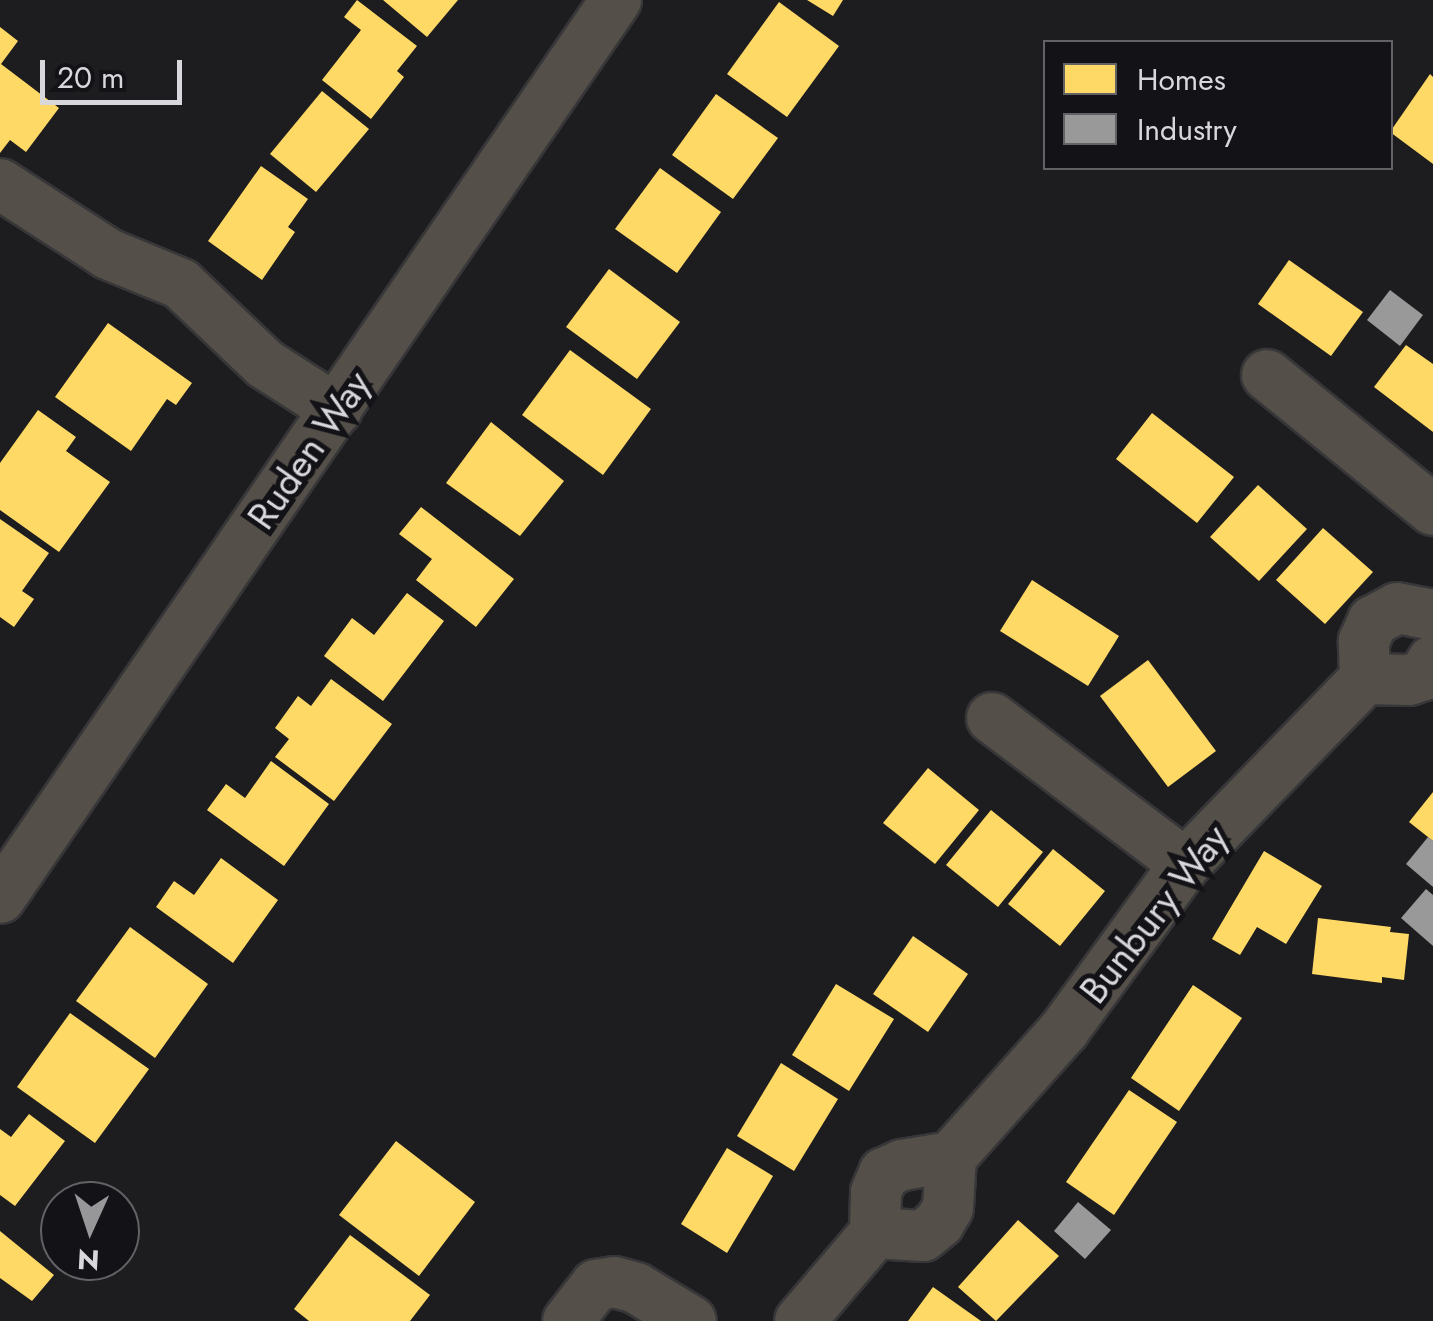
<!DOCTYPE html>
<style>
body{margin:0}
#map{position:relative;width:1433px;height:1321px;overflow:hidden;background:#1d1c1e;font-family:Jost,sans-serif}
div>[style]{position:absolute}
[style*='--x']{left:calc(var(--x)*1px);top:calc(var(--y)*1px);width:calc(var(--w)*1px);rotate:calc(var(--a)*1deg)}
.homes>*{inset:0;background:#ffd966}
.industry>*{inset:0;background:#999}
.roads{filter:drop-shadow(2px 0 #373638) drop-shadow(-2px 0 #373638) drop-shadow(0 2px #373638) drop-shadow(0 -2px #373638)}
.minor>*{height:50px;margin:-25px;padding:0 25px;transform-origin:25px;border-radius:25px;background:#544f49}
span{translate:-50% -50%;white-space:nowrap;text-align:center;line-height:1.15;-webkit-text-stroke:10px #131216;paint-order:stroke}
.street-label{font-size:38px;color:#d8d7db}
.legend{position:absolute;left:1043px;top:40px;width:350px;height:130px;box-sizing:border-box;background:#131216;border:2px solid #626165;margin:0;padding:12px 18px;list-style:none;font-size:30px;color:#d8d7db}
.legend li{display:flex;align-items:center;gap:20px;height:50px}
.legend b{width:50px;border:2px solid #626165}
.north{position:absolute;left:40px;top:1181px;width:100px;height:100px;box-sizing:border-box;background:#131216;border:2px solid #626165;border-radius:50%;rotate:183deg;font-size:28px;font-weight:700;line-height:40px;text-align:center;color:#d8d7db}
.north::after{content:'';display:block;margin:auto;width:35px;height:45px;background:#979699;clip-path:polygon(50% 0,100% 100%,50% 72%,0 100%)}
.scale{position:absolute;left:40px;top:60px;width:142px;height:45px;box-sizing:border-box;border:5px solid #d8d7db;border-top:0;padding-left:12px;font-size:30px;line-height:35px;white-space:nowrap;color:#d8d7db;-webkit-text-stroke:8px #131216;paint-order:stroke}
</style>
<div id="map">
<div class="homes">
<i style="clip-path:polygon(357px 0,417px 46px,397px 71px,404px 77px,371px 119px,322px 80px,361px 30px,344px 17px)"></i>
<i style="clip-path:polygon(383px 0,458px 0,427px 37px)"></i>
<i style="clip-path:polygon(807px 0,843px 0,833px 16px)"></i>
<i style="clip-path:polygon(779px 2px,839px 46px,787px 117px,727px 74px)"></i>
<i style="clip-path:polygon(0 27px,18px 41px,1px 64px,59px 108px,26px 152px,10px 140px,0 153px)"></i>
<i style="clip-path:polygon(1430px 74px,1433px 77px,1433px 164px,1390px 132px)"></i>
<i style="clip-path:polygon(322px 91px,369px 129px,316px 192px,270px 154px)"></i>
<i style="clip-path:polygon(716px 94px,778px 138px,733px 199px,672px 155px)"></i>
<i style="clip-path:polygon(261px 166px,308px 199px,288px 227px,295px 232px,262px 280px,208px 241px)"></i>
<i style="clip-path:polygon(660px 168px,721px 212px,677px 273px,615px 229px)"></i>
<i style="clip-path:polygon(1289px 260px,1363px 312px,1331px 356px,1258px 304px)"></i>
<i style="clip-path:polygon(609px 269px,680px 322px,637px 379px,566px 327px)"></i>
<i style="clip-path:polygon(108px 323px,192px 383px,176px 405px,167px 399px,131px 451px,55px 397px)"></i>
<i style="clip-path:polygon(1406px 345px,1433px 364px,1433px 432px,1374px 387px)"></i>
<i style="clip-path:polygon(570px 350px,651px 409px,603px 475px,522px 415px)"></i>
<i style="clip-path:polygon(38px 410px,76px 437px,66px 451px,110px 482px,59px 552px,0 510px,0 463px)"></i>
<i style="clip-path:polygon(1152px 413px,1234px 477px,1197px 523px,1116px 459px)"></i>
<i style="clip-path:polygon(491px 422px,564px 481px,520px 536px,446px 483px)"></i>
<i style="clip-path:polygon(1258px 485px,1307px 529px,1259px 581px,1210px 537px)"></i>
<i style="clip-path:polygon(421px 507px,514px 579px,476px 627px,416px 580px,432px 559px,399px 534px)"></i>
<i style="clip-path:polygon(0 519px,49px 553px,22px 591px,34px 599px,14px 627px,0 617px)"></i>
<i style="clip-path:polygon(1323px 528px,1373px 572px,1325px 624px,1276px 580px)"></i>
<i style="clip-path:polygon(1032px 580px,1119px 636px,1088px 686px,1000px 631px)"></i>
<i style="clip-path:polygon(407px 593px,444px 621px,383px 701px,324px 656px,352px 618px,374px 635px)"></i>
<i style="clip-path:polygon(1148px 660px,1216px 751px,1168px 787px,1100px 696px)"></i>
<i style="clip-path:polygon(331px 679px,392px 724px,334px 801px,275px 757px,289px 739px,275px 728px,298px 696px,311px 706px)"></i>
<i style="clip-path:polygon(271px 761px,329px 804px,284px 866px,207px 810px,226px 784px,245px 798px)"></i>
<i style="clip-path:polygon(928px 768px,979px 810px,935px 864px,883px 823px)"></i>
<i style="clip-path:polygon(1433px 792px,1433px 841px,1409px 822px)"></i>
<i style="clip-path:polygon(991px 810px,1043px 852px,998px 907px,946px 865px)"></i>
<i style="clip-path:polygon(1053px 849px,1105px 891px,1060px 946px,1008px 904px)"></i>
<i style="clip-path:polygon(1264px 851px,1322px 886px,1286px 944px,1257px 927px,1240px 955px,1212px 939px)"></i>
<i style="clip-path:polygon(221px 858px,278px 900px,233px 963px,156px 907px,174px 881px,194px 895px)"></i>
<i style="clip-path:polygon(1318px 918px,1391px 927px,1390px 932px,1409px 934px,1404px 980px,1382px 977px,1382px 983px,1312px 974px)"></i>
<i style="clip-path:polygon(130px 927px,208px 984px,155px 1058px,76px 1001px)"></i>
<i style="clip-path:polygon(913px 936px,968px 974px,928px 1032px,873px 994px)"></i>
<i style="clip-path:polygon(836px 984px,894px 1019px,849px 1091px,792px 1055px)"></i>
<i style="clip-path:polygon(1193px 985px,1242px 1018px,1179px 1111px,1131px 1078px)"></i>
<i style="clip-path:polygon(70px 1013px,149px 1069px,95px 1143px,17px 1087px)"></i>
<i style="clip-path:polygon(781px 1063px,838px 1099px,794px 1171px,737px 1136px)"></i>
<i style="clip-path:polygon(1129px 1090px,1177px 1122px,1114px 1215px,1066px 1182px)"></i>
<i style="clip-path:polygon(29px 1114px,65px 1141px,15px 1206px,0 1195px,0 1129px,11px 1137px)"></i>
<i style="clip-path:polygon(396px 1141px,475px 1202px,419px 1276px,339px 1215px)"></i>
<i style="clip-path:polygon(727px 1148px,773px 1176px,727px 1253px,681px 1224px)"></i>
<i style="clip-path:polygon(1018px 1220px,1059px 1256px,996px 1321px,958px 1287px)"></i>
<i style="clip-path:polygon(0 1231px,54px 1275px,32px 1301px,0 1278px)"></i>
<i style="clip-path:polygon(350px 1235px,430px 1295px,410px 1321px,309px 1321px,294px 1309px)"></i>
<i style="clip-path:polygon(933px 1287px,981px 1321px,908px 1321px)"></i>
</div>
<div class="industry">
<i style="clip-path:polygon(1390px 290px,1423px 315px,1400px 346px,1367px 320px)"></i>
<i style="clip-path:polygon(1428px 837px,1433px 841px,1433px 887px,1406px 864px)"></i>
<i style="clip-path:polygon(1426px 889px,1433px 895px,1433px 946px,1401px 918px)"></i>
<i style="clip-path:polygon(1078px 1202px,1111px 1230px,1085px 1259px,1054px 1231px)"></i>
</div>
<div class="roads">
<div class="minor">
<i style="--x:0;--y:184;--w:129;--a:32.9"></i>
<i style="--x:108;--y:254;--w:79;--a:22.3"></i>
<i style="--x:181;--y:284;--w:116;--a:43.6"></i>
<i style="--x:265;--y:364;--w:85;--a:32.6"></i>
<i style="--x:1267;--y:375;--w:214;--a:39.1"></i>
<i style="--x:1365;--y:679;--w:44;--a:1.3"></i>
<i style="--x:1409;--y:680;--w:16;--a:-18"></i>
<i style="--x:1424;--y:675;--w:17;--a:-59"></i>
<i style="--x:992;--y:718;--w:242;--a:37.1"></i>
<i style="--x:0;--y:898;--w:1089;--a:-55.55"></i>
<i style="--x:875;--y:1233;--w:48;--a:3.6"></i>
<i style="--x:923;--y:1236;--w:21;--a:-39"></i>
<i style="--x:939;--y:1223;--w:17;--a:-59"></i>
<i style="--x:948;--y:1208;--w:51;--a:-86.6"></i>
<i style="--x:951;--y:1157;--w:170;--a:-48.3"></i>
<i style="--x:1064;--y:1030;--w:205;--a:-53.9"></i>
<i style="--x:1185;--y:864;--w:258;--a:-45.8"></i>
<i style="--x:1365;--y:679;--w:38;--a:-92"></i>
<i style="--x:1364;--y:641;--w:22;--a:-66"></i>
<i style="--x:1373;--y:621;--w:27;--a:-28"></i>
<i style="--x:1397;--y:608;--w:37;--a:11"></i>
<i style="--x:568;--y:1321;--w:46;--a:-52.1"></i>
<i style="--x:596;--y:1285;--w:18;--a:-9"></i>
<i style="--x:614;--y:1282;--w:23;--a:15"></i>
<i style="--x:636;--y:1288;--w:64;--a:31"></i>
<i style="--x:800;--y:1321;--w:116;--a:-49.6"></i>
<i style="--x:875;--y:1233;--w:41;--a:-88.6"></i>
<i style="--x:876;--y:1192;--w:21;--a:-67"></i>
<i style="--x:884;--y:1173;--w:20;--a:-24"></i>
<i style="--x:902;--y:1165;--w:50;--a:-9.3"></i>
</div>
</div>
<div class="street-label">
<span style="left:309px;top:450px;rotate:-55deg">Ruden Way</span>
<span style="left:1154px;top:914px;rotate:-52deg">Bunbury Way</span>
</div>
<ul class="legend">
<li><b style="height:28px;background:#ffd966"></b>Homes</li>
<li><b style="height:28px;background:#999"></b>Industry</li>
</ul>
<div class="north">N</div>
<div class="scale">20 m</div>
</div>
